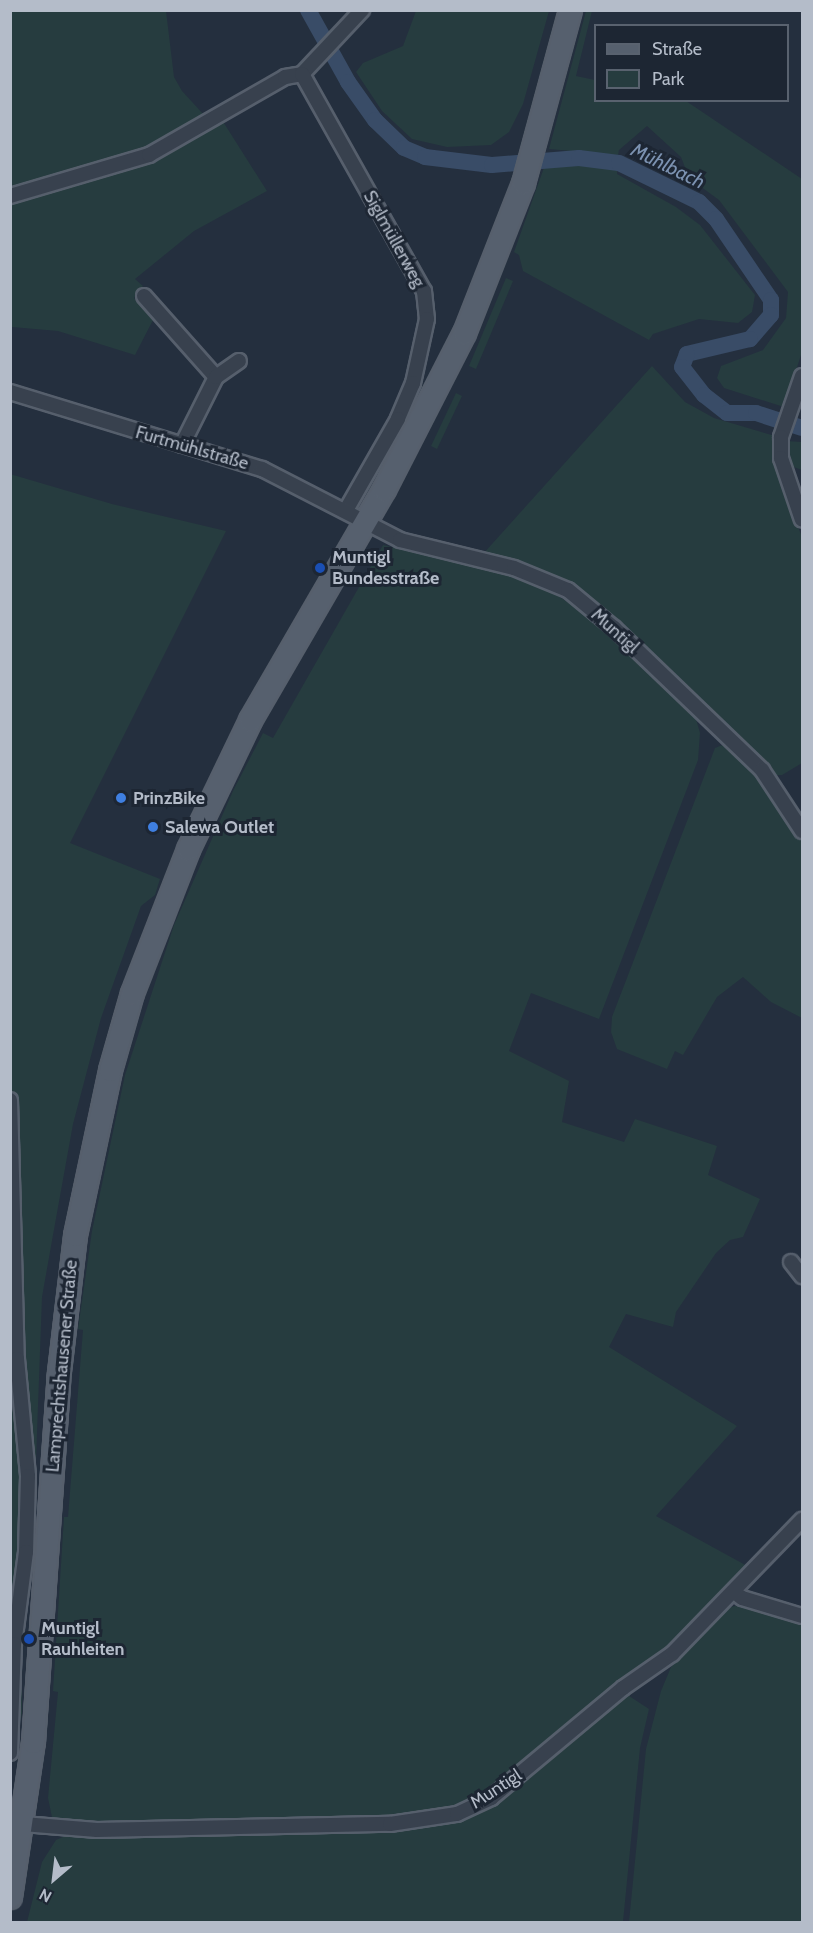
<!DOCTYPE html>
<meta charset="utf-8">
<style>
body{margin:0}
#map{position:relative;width:813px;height:1933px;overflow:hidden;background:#242f3e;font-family:Cabin,sans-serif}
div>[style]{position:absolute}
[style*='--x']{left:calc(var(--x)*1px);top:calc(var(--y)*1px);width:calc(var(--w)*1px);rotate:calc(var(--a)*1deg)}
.green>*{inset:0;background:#263c3f}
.canal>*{height:16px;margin:-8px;padding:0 8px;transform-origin:8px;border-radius:8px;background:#394c67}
.roads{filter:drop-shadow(2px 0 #565f6c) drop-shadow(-2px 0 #565f6c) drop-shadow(0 2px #565f6c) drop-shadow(0 -2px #565f6c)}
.minor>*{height:14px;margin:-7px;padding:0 7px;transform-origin:7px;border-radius:7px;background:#38414e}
.primary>*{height:21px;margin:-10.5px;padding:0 10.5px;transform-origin:10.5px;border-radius:10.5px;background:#56606e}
.dots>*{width:16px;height:16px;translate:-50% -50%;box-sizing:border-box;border:3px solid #1d2633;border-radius:50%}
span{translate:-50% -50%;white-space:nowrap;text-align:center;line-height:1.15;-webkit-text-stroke:6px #1d2633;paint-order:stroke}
.street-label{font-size:18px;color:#b4bcc9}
.poi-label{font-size:18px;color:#b4bcc9;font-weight:700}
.left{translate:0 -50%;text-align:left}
.water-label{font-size:20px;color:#7c92b1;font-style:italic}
.frame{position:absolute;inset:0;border:12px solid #b4bcc9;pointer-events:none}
.legend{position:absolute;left:594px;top:24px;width:195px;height:78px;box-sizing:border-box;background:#1d2633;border:2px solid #59626f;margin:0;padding:8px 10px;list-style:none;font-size:18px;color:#b4bcc9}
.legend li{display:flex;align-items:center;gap:12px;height:30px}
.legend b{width:30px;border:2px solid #59626f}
.north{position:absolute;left:24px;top:1849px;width:60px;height:60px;-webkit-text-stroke:4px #1d2633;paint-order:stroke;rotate:208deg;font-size:16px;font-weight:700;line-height:24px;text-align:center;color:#b4bcc9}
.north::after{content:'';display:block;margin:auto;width:21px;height:27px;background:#b4bcc9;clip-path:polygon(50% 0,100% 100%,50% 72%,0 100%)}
</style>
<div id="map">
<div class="green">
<i style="clip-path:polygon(11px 11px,166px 11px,174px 77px,182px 91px,205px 116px,222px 120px,267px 191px,194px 231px,135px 279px,143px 286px,134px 298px,153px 320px,135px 355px,58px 331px,12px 327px,11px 331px)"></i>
<i style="clip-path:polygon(416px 11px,549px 11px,523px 104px,509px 132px,491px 145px,447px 147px,412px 139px,382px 111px,356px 72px,363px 63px,403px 46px)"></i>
<i style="clip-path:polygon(586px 11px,592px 11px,576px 76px,595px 80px,596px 100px,686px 101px,802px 179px,802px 352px,784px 407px,724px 388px,717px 378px,721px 366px,763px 350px,786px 318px,788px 292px,719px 200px,689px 178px,681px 157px,647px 126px,619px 150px,618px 155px,549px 149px)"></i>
<i style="clip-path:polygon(546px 162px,617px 169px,617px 174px,676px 207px,700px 225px,755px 295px,752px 312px,738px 323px,699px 319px,653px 334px,649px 340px,523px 271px,519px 255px,514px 252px)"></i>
<i style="clip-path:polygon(506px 278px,513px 281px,476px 369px,469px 366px)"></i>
<i style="clip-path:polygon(652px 366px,685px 402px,714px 418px,775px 436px,773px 455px,779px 479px,802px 537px,802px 763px,782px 775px,774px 775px,603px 611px,483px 554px)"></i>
<i style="clip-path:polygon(456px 393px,462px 396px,437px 449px,431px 446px)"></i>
<i style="clip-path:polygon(786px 441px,802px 442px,802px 470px,788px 465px)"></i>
<i style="clip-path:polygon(10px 474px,112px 504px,226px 531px,70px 843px,160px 879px,155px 895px,141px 906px,101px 1018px,73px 1124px,53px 1235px,42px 1297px,33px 1543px,22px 1622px,22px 1713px,17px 1737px,10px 1738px)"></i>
<i style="clip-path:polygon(383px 545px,517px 576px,548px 589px,594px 620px,694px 712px,700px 733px,698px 760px,599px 1019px,531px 993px,509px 1051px,569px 1081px,562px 1122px,624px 1142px,635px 1119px,717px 1146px,708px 1175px,760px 1199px,743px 1237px,730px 1240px,716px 1253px,676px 1312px,673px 1327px,626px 1314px,609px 1347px,737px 1426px,656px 1516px,749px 1567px,682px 1640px,493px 1790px,467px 1806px,420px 1819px,102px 1826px,53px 1822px,48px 1798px,58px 1692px,53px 1691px,64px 1517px,68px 1517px,83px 1330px,78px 1329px,92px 1231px,125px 1075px,174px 925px,233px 791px,263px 733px,273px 738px)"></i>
<i style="clip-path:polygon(725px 744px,759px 776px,802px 841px,802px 1018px,771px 1002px,743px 977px,717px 997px,683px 1055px,675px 1051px,667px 1069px,617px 1049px,611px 1032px,612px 1017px,715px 748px)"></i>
<i style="clip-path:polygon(741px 1604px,802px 1621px,802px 1922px,629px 1922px,646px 1749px,661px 1691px,671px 1667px,693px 1645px,698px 1635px,725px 1609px)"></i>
<i style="clip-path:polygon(623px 1692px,649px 1709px,640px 1748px,623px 1922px,27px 1922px,42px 1862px,56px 1840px,74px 1832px,458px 1817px)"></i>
</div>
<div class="canal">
<i style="--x:308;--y:10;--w:82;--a:60.9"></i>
<i style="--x:348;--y:82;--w:47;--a:54.6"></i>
<i style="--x:375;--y:120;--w:40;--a:44"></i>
<i style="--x:404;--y:148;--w:23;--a:23"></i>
<i style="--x:425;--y:157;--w:67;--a:6.8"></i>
<i style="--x:492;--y:165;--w:87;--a:-4.6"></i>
<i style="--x:579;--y:158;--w:40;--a:7.1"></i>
<i style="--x:619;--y:163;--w:89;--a:26"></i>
<i style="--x:699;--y:202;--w:24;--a:45"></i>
<i style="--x:716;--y:219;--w:98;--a:55.8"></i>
<i style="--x:771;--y:300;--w:15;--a:90"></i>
<i style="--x:771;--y:315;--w:32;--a:131"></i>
<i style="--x:750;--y:339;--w:65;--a:166.6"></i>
<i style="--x:687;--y:354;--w:14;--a:111"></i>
<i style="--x:682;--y:367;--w:36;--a:52"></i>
<i style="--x:704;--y:395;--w:29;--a:38"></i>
<i style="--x:727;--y:413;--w:29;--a:0"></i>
<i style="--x:756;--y:413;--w:48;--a:18.1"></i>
</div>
<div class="roads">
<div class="minor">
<i style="--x:302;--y:74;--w:88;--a:-46.8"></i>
<i style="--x:10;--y:196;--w:145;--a:-16.4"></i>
<i style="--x:149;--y:155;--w:157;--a:-29.8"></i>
<i style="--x:285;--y:77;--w:17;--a:-10"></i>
<i style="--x:302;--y:74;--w:249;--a:60.7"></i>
<i style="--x:424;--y:291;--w:28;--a:84"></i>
<i style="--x:427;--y:319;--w:66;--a:102.3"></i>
<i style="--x:413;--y:383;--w:39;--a:113"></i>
<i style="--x:398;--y:419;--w:105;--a:119.7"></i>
<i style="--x:144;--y:296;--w:108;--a:48.4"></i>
<i style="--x:216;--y:377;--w:76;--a:116.6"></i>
<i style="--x:802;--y:376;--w:65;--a:109"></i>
<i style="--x:781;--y:437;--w:21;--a:90"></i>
<i style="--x:781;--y:458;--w:65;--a:71.3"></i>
<i style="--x:216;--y:377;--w:28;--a:-35"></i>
<i style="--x:10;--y:392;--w:264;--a:17"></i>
<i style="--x:262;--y:469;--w:155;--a:27.2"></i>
<i style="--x:400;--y:540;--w:117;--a:13.8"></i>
<i style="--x:514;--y:568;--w:58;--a:22.2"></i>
<i style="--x:568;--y:590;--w:60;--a:39.6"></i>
<i style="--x:614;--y:628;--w:205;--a:43.8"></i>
<i style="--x:762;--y:770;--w:73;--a:56.7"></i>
<i style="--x:10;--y:1100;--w:259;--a:88.5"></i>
<i style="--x:17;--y:1359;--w:118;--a:84.6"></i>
<i style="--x:28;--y:1476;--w:76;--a:91.5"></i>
<i style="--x:26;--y:1552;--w:93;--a:97.4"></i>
<i style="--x:14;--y:1644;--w:109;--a:92.1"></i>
<i style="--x:791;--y:1262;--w:18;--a:52"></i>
<i style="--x:734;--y:1592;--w:10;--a:37"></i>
<i style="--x:742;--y:1598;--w:63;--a:16.7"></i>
<i style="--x:23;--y:1824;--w:74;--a:4.6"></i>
<i style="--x:97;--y:1830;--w:293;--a:-1.2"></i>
<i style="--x:390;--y:1824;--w:68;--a:-8.5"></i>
<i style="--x:457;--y:1814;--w:38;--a:-25"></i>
<i style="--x:491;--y:1798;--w:172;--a:-39.8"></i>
<i style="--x:623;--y:1688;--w:60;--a:-34.8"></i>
<i style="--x:672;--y:1654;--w:187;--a:-45.9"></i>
</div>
<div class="primary">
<i style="--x:10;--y:1897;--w:157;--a:-81.6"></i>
<i style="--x:33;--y:1742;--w:363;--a:-86"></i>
<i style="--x:58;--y:1380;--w:146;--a:-83.3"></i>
<i style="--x:75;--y:1235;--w:169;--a:-78"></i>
<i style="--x:110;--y:1070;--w:80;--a:-74.1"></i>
<i style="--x:132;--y:993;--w:155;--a:-68.7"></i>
<i style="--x:188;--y:849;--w:143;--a:-64.3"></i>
<i style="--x:250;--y:720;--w:267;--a:-59.9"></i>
<i style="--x:384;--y:489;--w:175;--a:-62.9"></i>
<i style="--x:464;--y:333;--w:161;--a:-68.5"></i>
<i style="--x:523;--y:183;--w:179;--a:-74.8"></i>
</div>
</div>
<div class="dots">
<i style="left:320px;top:568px;background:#1a4fb4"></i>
<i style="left:121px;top:798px;background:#3f7fe0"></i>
<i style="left:153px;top:827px;background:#3f7fe0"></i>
<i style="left:29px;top:1639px;background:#1a4fb4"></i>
</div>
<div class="street-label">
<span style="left:394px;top:239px;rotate:61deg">Siglmüllerweg</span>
<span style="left:192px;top:448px;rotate:16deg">Furtmühlstraße</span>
<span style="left:615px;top:631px;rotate:42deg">Muntigl</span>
<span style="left:62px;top:1366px;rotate:-85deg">Lamprechtshausener Straße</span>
<span style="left:496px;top:1789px;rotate:-33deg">Muntigl</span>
</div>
<div class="poi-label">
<span class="left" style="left:332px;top:568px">Muntigl<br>Bundesstraße</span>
<span class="left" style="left:133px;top:798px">PrinzBike</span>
<span class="left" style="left:165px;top:827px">Salewa Outlet</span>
<span class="left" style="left:41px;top:1639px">Muntigl<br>Rauhleiten</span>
</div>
<div class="water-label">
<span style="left:668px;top:166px;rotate:26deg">Mühlbach</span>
</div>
<div class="frame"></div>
<ul class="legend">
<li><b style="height:8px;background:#56606e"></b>Straße</li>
<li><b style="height:16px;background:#263c3f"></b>Park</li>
</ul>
<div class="north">N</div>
</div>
